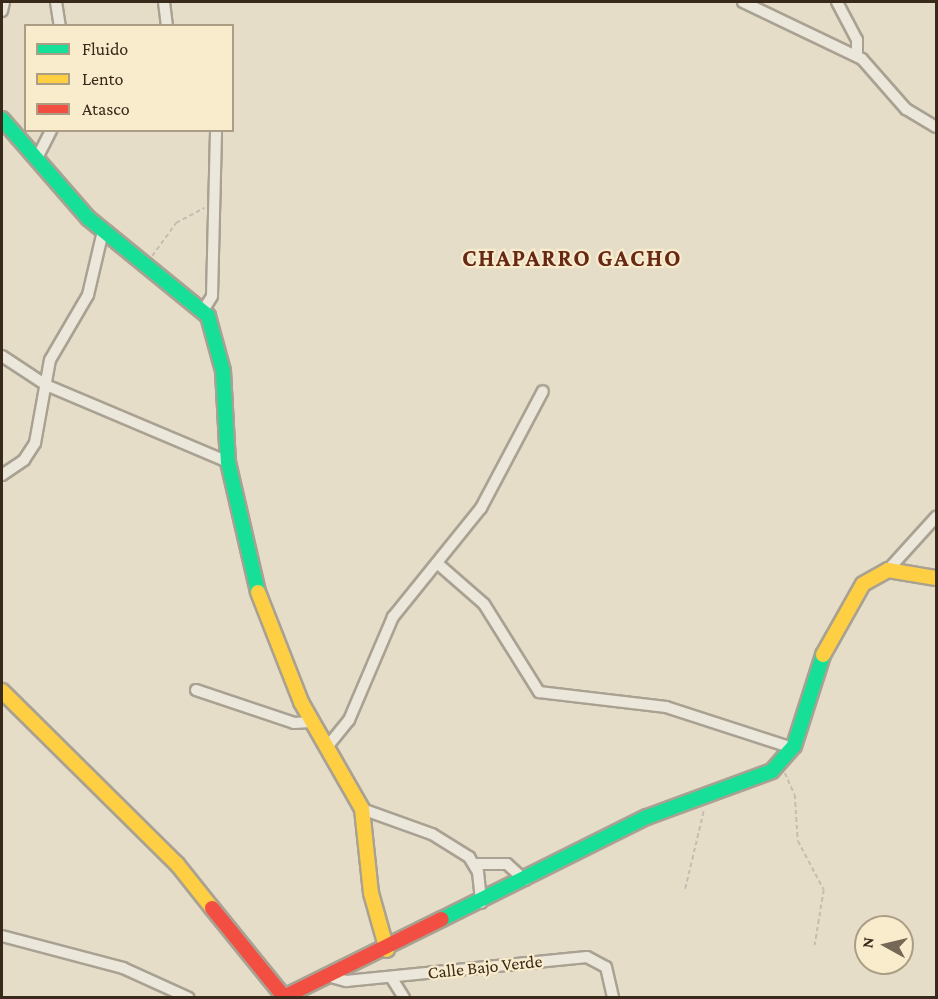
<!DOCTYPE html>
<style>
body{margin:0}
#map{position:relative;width:938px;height:999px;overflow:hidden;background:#e5ddc8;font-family:"Crimson Pro",serif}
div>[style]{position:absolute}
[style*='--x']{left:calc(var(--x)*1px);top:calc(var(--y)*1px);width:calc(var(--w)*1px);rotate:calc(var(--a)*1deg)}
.path>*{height:1.5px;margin-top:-0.75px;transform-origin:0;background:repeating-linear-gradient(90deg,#c4beb2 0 4.5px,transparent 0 7.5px)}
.roads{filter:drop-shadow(2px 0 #a9a192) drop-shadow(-2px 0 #a9a192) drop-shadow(0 2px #a9a192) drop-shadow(0 -2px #a9a192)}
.street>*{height:10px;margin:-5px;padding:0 5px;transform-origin:5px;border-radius:5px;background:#ece7db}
.fast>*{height:14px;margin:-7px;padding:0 7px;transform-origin:7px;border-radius:7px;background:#16e098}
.slow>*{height:14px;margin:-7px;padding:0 7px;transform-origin:7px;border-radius:7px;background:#ffcf43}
.jam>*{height:14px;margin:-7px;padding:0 7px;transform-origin:7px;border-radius:7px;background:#f24e42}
span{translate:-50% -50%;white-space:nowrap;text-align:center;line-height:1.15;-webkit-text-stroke:4.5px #f8eccc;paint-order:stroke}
.street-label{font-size:18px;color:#38291a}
.district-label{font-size:24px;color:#682816;font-weight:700;letter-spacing:1.5px}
.frame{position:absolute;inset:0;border:3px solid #38291a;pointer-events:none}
.legend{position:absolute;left:24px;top:24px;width:210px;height:108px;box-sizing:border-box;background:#f8eccc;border:2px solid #ab9e85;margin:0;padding:8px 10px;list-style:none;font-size:18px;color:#38291a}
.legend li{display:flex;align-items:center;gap:12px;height:30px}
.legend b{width:30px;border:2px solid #ab9e85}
.north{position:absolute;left:854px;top:915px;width:60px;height:60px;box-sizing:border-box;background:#f8eccc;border:2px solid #ab9e85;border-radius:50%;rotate:278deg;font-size:16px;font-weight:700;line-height:24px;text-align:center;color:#38291a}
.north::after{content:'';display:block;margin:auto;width:21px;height:27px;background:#756857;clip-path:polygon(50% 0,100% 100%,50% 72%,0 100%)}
</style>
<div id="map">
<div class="path">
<i style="--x:152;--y:256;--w:41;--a:-54"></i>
<i style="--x:176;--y:223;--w:32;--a:-28"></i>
<i style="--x:785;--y:773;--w:24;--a:66"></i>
<i style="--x:795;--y:795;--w:46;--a:86.3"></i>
<i style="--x:798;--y:841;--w:55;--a:62"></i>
<i style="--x:824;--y:890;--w:56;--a:99.3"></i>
<i style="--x:685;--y:889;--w:82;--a:-76.6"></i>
</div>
<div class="roads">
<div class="street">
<i style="--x:56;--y:2;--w:24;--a:81"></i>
<i style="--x:164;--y:2;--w:24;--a:83"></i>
<i style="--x:743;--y:2;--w:132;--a:25.6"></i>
<i style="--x:862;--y:59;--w:67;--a:48.7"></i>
<i style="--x:906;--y:109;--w:35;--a:31"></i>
<i style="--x:837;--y:2;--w:43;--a:62.2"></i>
<i style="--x:857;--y:40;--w:16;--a:90"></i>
<i style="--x:2;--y:11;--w:9;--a:-77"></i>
<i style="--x:36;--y:160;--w:34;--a:-63"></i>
<i style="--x:204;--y:309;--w:15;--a:-58"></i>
<i style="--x:212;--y:296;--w:166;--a:-88.6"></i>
<i style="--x:2;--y:356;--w:53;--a:33.4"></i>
<i style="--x:46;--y:385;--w:198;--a:22.9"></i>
<i style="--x:2;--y:475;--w:27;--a:-34"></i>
<i style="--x:24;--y:460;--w:20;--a:-57"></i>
<i style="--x:35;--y:443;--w:84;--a:-79.8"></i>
<i style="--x:50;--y:360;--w:75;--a:-59.7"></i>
<i style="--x:88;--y:295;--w:66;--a:-76.8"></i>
<i style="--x:437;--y:563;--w:62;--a:41.1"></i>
<i style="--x:484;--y:604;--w:104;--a:58"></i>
<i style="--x:539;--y:692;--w:128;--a:6.7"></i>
<i style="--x:666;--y:707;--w:133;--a:18"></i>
<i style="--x:888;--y:570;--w:72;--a:-47.8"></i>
<i style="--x:196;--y:690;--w:103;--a:18.6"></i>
<i style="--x:294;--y:723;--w:17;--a:-3"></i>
<i style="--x:327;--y:747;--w:35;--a:-51"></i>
<i style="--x:349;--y:720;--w:112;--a:-66.9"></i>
<i style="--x:393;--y:617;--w:140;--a:-51.1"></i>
<i style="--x:481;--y:508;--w:132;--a:-62.1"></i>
<i style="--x:362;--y:809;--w:74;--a:19.7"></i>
<i style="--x:432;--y:834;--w:44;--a:31.9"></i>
<i style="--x:469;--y:857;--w:17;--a:59"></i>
<i style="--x:478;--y:872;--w:31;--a:84"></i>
<i style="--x:475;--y:864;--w:32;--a:0"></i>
<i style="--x:507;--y:864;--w:24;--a:42"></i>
<i style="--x:2;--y:936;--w:125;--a:14.8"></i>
<i style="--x:123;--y:968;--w:72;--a:24.4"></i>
<i style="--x:331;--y:977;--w:16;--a:15"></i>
<i style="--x:346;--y:981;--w:242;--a:-5.7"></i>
<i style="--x:587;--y:957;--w:21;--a:28"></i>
<i style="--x:606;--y:967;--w:32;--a:77"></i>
<i style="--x:391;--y:977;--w:25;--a:58"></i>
</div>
<div class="fast">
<i style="--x:2;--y:119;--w:131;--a:49"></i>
<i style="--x:88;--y:218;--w:155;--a:39.2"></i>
<i style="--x:208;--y:316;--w:57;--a:74.7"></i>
<i style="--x:223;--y:371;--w:91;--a:86.9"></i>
<i style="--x:228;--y:462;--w:133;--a:77"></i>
<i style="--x:442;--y:919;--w:229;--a:-26.5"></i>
<i style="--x:647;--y:817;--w:133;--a:-20.2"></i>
<i style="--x:772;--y:771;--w:33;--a:-49"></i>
<i style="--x:794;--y:746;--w:96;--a:-72.3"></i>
</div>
<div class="slow">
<i style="--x:258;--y:592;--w:118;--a:68.6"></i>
<i style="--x:301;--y:702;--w:123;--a:60.3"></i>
<i style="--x:362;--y:809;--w:84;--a:83.9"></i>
<i style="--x:371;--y:893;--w:59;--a:74.3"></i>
<i style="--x:823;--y:655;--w:81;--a:-60.6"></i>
<i style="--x:863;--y:584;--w:29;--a:-29"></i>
<i style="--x:888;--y:570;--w:49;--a:9.5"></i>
<i style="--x:2;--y:691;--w:246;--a:44.7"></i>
<i style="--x:177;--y:864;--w:56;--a:51.5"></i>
</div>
<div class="jam">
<i style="--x:212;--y:908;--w:116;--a:51"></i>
<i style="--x:282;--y:998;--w:178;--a:-26.3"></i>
</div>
</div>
<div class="street-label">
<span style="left:485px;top:967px;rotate:-6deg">Calle Bajo Verde</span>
</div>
<div class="district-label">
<span style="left:572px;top:258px">CHAPARRO GACHO</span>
</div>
<div class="frame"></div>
<ul class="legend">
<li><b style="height:8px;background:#16e098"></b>Fluido</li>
<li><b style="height:8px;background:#ffcf43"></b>Lento</li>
<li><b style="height:8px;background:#f24e42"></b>Atasco</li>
</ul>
<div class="north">N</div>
</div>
